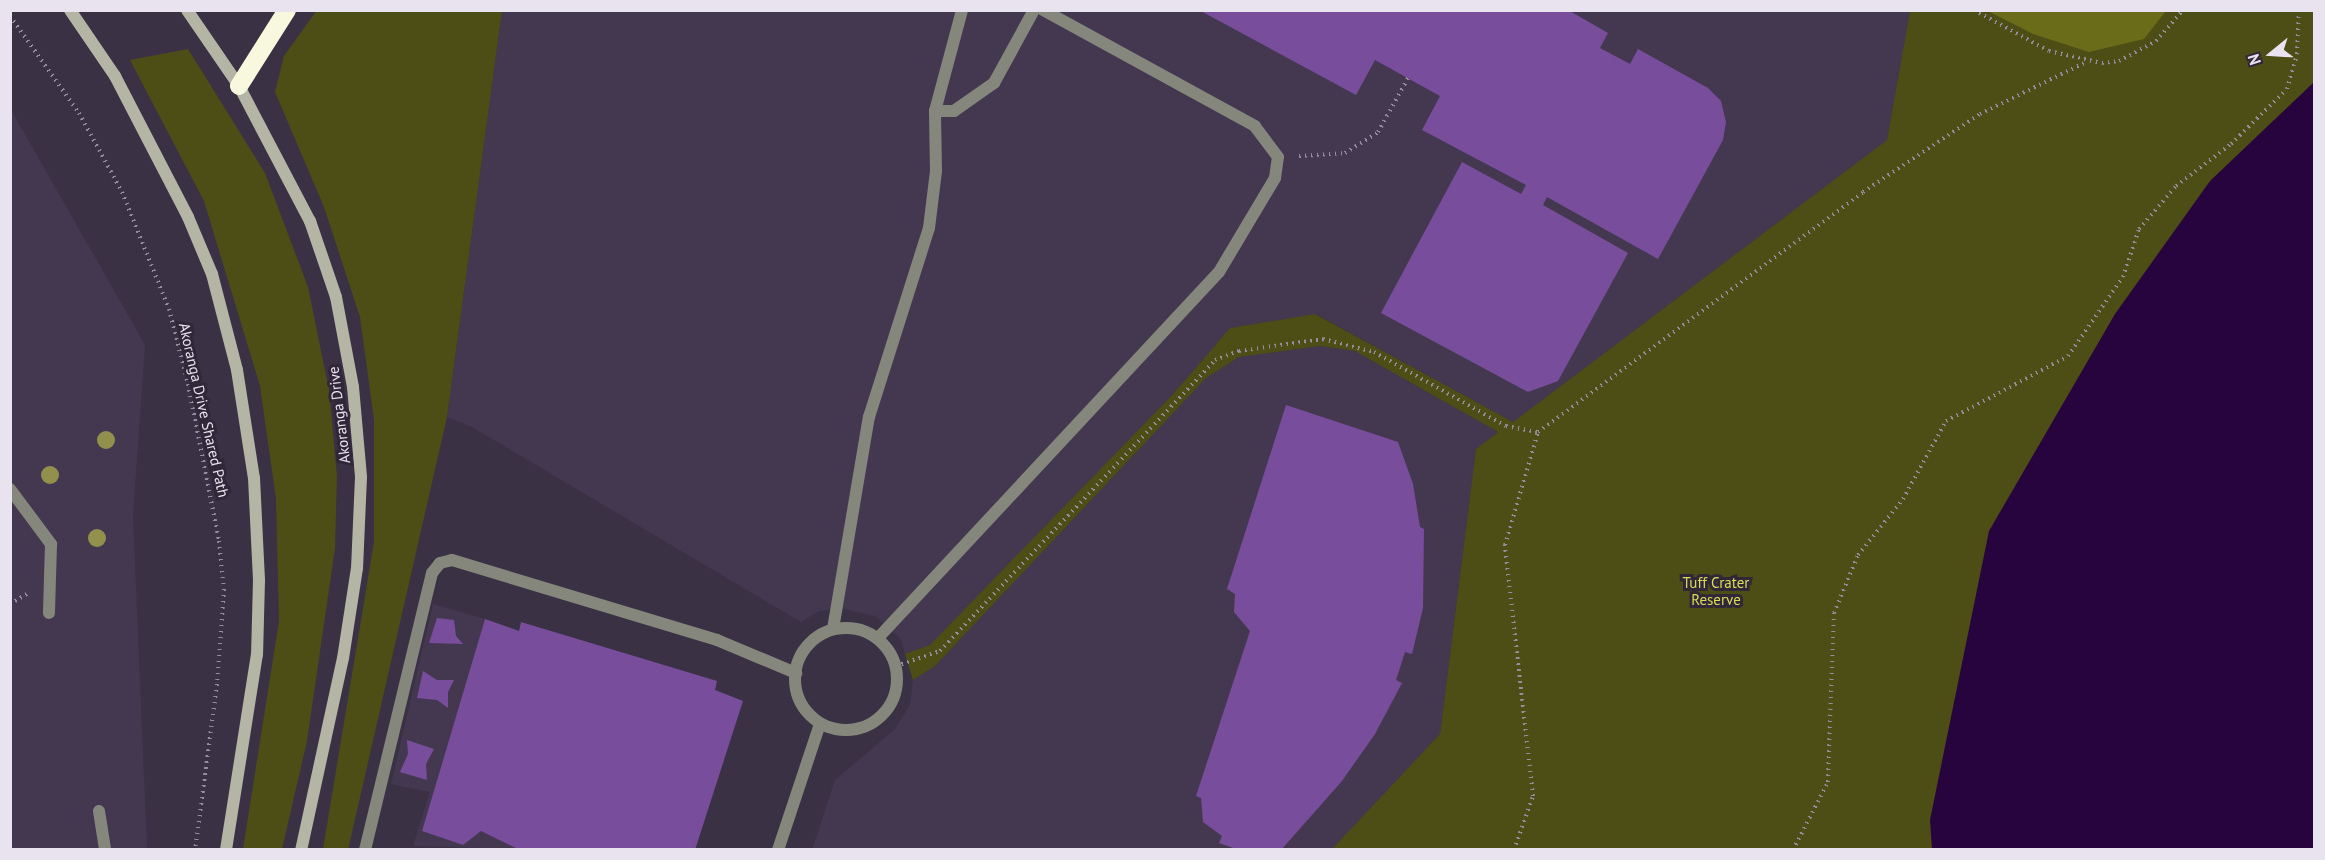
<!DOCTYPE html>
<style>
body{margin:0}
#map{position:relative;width:2325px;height:860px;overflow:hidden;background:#3a3144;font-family:"PT Sans",sans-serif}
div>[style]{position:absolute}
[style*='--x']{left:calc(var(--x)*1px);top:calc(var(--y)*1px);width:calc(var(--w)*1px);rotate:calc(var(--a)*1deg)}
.built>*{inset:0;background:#443851}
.green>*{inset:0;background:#4d4d16}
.forest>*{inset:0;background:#6b6c1a}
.water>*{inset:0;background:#27043d}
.building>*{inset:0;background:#784e9c}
.path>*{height:4px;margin-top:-2px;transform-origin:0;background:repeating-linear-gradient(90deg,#958d9d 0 1.5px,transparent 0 6px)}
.lane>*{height:12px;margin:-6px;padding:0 6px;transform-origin:6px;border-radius:6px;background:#86877c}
.street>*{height:12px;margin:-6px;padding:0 6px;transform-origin:6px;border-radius:6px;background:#86877c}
.street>.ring{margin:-6px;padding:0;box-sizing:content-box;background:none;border:12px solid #86877c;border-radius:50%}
.secondary>*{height:12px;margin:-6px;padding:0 6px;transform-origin:6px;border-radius:6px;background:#b4b5a4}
.highway>*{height:18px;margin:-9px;padding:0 9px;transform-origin:9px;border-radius:9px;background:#f7f8de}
.trees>*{width:18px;height:18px;margin:-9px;border-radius:50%;background:#93904d}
span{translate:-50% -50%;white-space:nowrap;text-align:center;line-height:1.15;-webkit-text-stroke:6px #302739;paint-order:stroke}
.street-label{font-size:15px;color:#e9e3ef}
.park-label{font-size:15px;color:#dcdd55}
.frame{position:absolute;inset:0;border:12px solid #e9e3ef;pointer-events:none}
.north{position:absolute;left:2241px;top:24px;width:60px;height:60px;-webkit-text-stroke:4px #302739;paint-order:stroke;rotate:252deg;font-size:16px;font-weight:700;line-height:24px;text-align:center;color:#e9e3ef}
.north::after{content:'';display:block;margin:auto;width:21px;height:27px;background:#e9e3ef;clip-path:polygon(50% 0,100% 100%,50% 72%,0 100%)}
</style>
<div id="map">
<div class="built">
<i style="clip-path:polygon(502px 11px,1910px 11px,1887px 140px,1513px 422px,1316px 314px,1230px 328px,1174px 393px,930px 645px,905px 654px,901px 639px,875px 616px,844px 609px,819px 611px,801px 622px,472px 427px,447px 417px)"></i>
<i style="clip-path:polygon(10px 108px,145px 345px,133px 515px,147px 849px,11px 849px)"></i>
<i style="clip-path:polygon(1320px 346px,1355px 351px,1498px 432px,1476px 449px,1440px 734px,1332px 849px,812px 850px,835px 780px,894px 730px,910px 705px,913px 680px,935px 666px,1206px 378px,1239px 357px)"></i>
<i style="clip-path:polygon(433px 604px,485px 619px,422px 831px,463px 845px,481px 831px,520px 849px,413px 846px,430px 792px,391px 784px)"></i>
</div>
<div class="green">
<i style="clip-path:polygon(317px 10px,502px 11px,447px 417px,348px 850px,323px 849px,374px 542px,374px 420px,360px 317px,324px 207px,275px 92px,284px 56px)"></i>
<i style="clip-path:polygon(1910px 11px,2314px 11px,2314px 395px,2054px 849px,1332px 849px,1440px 734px,1476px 449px,1498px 432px,1355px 351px,1320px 346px,1239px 357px,1206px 378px,935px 666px,913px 680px,905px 654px,930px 645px,1174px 393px,1230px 328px,1315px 314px,1513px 422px,1887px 140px)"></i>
<i style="clip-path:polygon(188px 49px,265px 173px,308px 287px,329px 390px,337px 476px,335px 548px,307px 741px,282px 849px,243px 849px,279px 621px,276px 499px,260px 386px,204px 201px,130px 60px)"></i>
</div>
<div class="forest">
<i style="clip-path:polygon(1988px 11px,2166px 10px,2166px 11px,2144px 39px,2089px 52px,2033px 34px)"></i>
</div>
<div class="water">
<i style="clip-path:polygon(2314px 82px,2314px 849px,1932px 849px,1930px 820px,1989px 531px,2115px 314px,2210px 181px)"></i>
</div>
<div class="building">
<i style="clip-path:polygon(1199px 10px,1568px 10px,1608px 33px,1600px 48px,1630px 64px,1638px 49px,1708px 88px,1721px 101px,1726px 122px,1723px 140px,1658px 259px,1547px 197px,1543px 205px,1628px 253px,1558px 381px,1528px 392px,1381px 313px,1462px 162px,1521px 194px,1526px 185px,1422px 130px,1440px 96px,1375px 60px,1356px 95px)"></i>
<i style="clip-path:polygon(1286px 405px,1398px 442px,1413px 484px,1420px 527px,1424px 529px,1423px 608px,1412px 654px,1405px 652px,1396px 680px,1402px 683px,1375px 734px,1342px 781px,1281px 850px,1239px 850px,1219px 843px,1222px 836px,1203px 822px,1201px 798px,1196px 796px,1250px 631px,1234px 612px,1235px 594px,1227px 589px)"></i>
<i style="clip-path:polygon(437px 618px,454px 620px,456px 636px,463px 644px,429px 643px)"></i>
<i style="clip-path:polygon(485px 619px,519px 631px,521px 622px,717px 681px,715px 690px,743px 701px,695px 850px,520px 850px,481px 831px,463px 845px,422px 831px)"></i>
<i style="clip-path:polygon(423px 671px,437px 680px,454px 680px,448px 692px,448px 708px,437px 700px,417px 698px)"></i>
<i style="clip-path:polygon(407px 740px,434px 749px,426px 764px,427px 780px,400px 772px,408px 754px)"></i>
</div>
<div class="path">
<i style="--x:1974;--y:10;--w:85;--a:28.7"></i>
<i style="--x:2049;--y:51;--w:54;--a:12.8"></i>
<i style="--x:2102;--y:63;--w:17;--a:-7"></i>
<i style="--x:2119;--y:61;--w:42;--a:-28.4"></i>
<i style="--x:2156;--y:41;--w:41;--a:-48.9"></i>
<i style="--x:10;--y:16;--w:119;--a:54.6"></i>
<i style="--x:79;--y:113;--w:90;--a:61.4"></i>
<i style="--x:122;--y:192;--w:126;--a:68.1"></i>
<i style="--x:169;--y:309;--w:77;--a:75.8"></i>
<i style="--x:188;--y:384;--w:160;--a:78.8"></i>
<i style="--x:219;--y:541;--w:48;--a:84.1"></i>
<i style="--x:224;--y:589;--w:95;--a:94.2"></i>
<i style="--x:217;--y:684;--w:167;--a:97.5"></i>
<i style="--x:1299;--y:156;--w:46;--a:-3.7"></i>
<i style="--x:1345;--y:153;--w:39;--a:-32"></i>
<i style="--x:1378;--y:132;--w:62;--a:-60.9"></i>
<i style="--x:10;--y:604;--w:21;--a:-31"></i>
<i style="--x:896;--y:666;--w:46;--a:-18.8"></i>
<i style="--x:940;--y:651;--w:400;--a:-46.6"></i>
<i style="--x:1215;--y:360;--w:26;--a:-21"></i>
<i style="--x:1239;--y:351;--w:85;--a:-8.1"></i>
<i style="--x:1323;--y:339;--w:53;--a:14.3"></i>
<i style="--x:1374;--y:352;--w:151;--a:29.3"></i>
<i style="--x:1506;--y:426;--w:33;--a:11"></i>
<i style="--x:1538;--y:432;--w:404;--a:-36.4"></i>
<i style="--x:1863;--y:192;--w:141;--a:-33.7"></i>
<i style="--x:1980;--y:114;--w:118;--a:-26.1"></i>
<i style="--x:1514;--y:850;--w:57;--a:-70.6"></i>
<i style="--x:1533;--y:796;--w:253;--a:-96.4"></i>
<i style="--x:1505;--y:545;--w:118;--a:-73.7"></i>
<i style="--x:1793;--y:850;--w:76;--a:-62.8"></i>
<i style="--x:1828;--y:782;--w:169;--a:-88"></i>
<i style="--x:1834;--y:613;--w:63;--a:-67.5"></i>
<i style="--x:1858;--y:555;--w:72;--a:-51.2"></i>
<i style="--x:1903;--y:499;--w:89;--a:-61.1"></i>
<i style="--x:1946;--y:421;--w:138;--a:-28"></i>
<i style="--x:2068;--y:356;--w:96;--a:-55.2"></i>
<i style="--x:2123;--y:277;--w:51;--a:-71.6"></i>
<i style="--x:2139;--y:229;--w:57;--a:-49.3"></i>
<i style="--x:2176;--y:186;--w:69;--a:-37.4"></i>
<i style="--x:2231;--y:144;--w:78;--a:-44.5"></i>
<i style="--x:2287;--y:89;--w:36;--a:-74"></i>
<i style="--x:2297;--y:54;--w:44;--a:-87.4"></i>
</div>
<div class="lane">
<i style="--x:935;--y:111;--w:19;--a:0"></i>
<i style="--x:954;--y:111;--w:49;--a:-35"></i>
<i style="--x:994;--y:83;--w:83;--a:-61.3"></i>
<i style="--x:10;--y:489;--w:69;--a:53.3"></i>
<i style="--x:51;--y:544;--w:69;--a:91.7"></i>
<i style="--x:833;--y:629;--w:215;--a:-80.4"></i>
<i style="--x:869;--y:417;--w:198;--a:-72.4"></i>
<i style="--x:929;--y:228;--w:57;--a:-83"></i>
<i style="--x:936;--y:171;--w:60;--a:-91"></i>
<i style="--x:935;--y:111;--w:105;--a:-75"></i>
<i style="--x:878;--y:638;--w:500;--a:-47.03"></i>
<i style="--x:1219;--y:272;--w:109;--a:-59.2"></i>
<i style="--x:1275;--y:178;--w:21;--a:-82"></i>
<i style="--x:1278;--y:157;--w:39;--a:-127"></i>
<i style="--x:1255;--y:126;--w:242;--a:-151.3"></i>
<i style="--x:99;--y:811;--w:39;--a:81"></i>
<i style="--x:365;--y:850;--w:285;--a:-76.4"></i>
<i style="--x:432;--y:573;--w:13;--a:-51"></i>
<i style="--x:440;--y:563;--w:12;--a:-14"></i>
<i style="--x:452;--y:560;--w:277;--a:16.8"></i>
<i style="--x:717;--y:640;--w:86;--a:22.7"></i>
</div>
<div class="street">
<i class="ring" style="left:795px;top:628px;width:90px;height:90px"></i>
<i style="--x:778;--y:850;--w:133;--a:-71.6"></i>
</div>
<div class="secondary">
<i style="--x:70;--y:10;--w:80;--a:55.7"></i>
<i style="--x:115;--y:76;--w:159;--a:62.6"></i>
<i style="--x:188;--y:217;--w:62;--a:67.2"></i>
<i style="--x:212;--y:274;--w:99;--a:75.4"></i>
<i style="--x:237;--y:370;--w:109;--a:81.1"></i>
<i style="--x:254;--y:478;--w:102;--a:87.2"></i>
<i style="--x:259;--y:580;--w:74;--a:91.5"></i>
<i style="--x:257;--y:654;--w:198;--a:99"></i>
<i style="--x:187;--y:10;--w:92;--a:55.6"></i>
<i style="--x:239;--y:86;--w:153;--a:62.3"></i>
<i style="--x:310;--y:221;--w:80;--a:71.1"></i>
<i style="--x:336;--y:297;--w:92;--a:79.3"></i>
<i style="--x:353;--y:387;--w:90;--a:84.9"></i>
<i style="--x:361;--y:477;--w:91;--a:92.5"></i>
<i style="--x:357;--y:568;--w:91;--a:98.8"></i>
<i style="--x:343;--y:658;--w:197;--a:102.3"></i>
</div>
<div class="highway">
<i style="--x:239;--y:86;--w:90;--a:-57.7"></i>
</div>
<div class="trees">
<i style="left:106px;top:440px"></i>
<i style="left:50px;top:475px"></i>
<i style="left:97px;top:538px"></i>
</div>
<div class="street-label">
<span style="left:204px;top:410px;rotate:77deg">Akoranga Drive Shared Path</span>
<span style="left:339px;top:415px;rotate:-97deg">Akoranga Drive</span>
</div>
<div class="park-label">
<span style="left:1716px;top:591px">Tuff Crater<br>Reserve</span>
</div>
<div class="frame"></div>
<div class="north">N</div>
</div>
